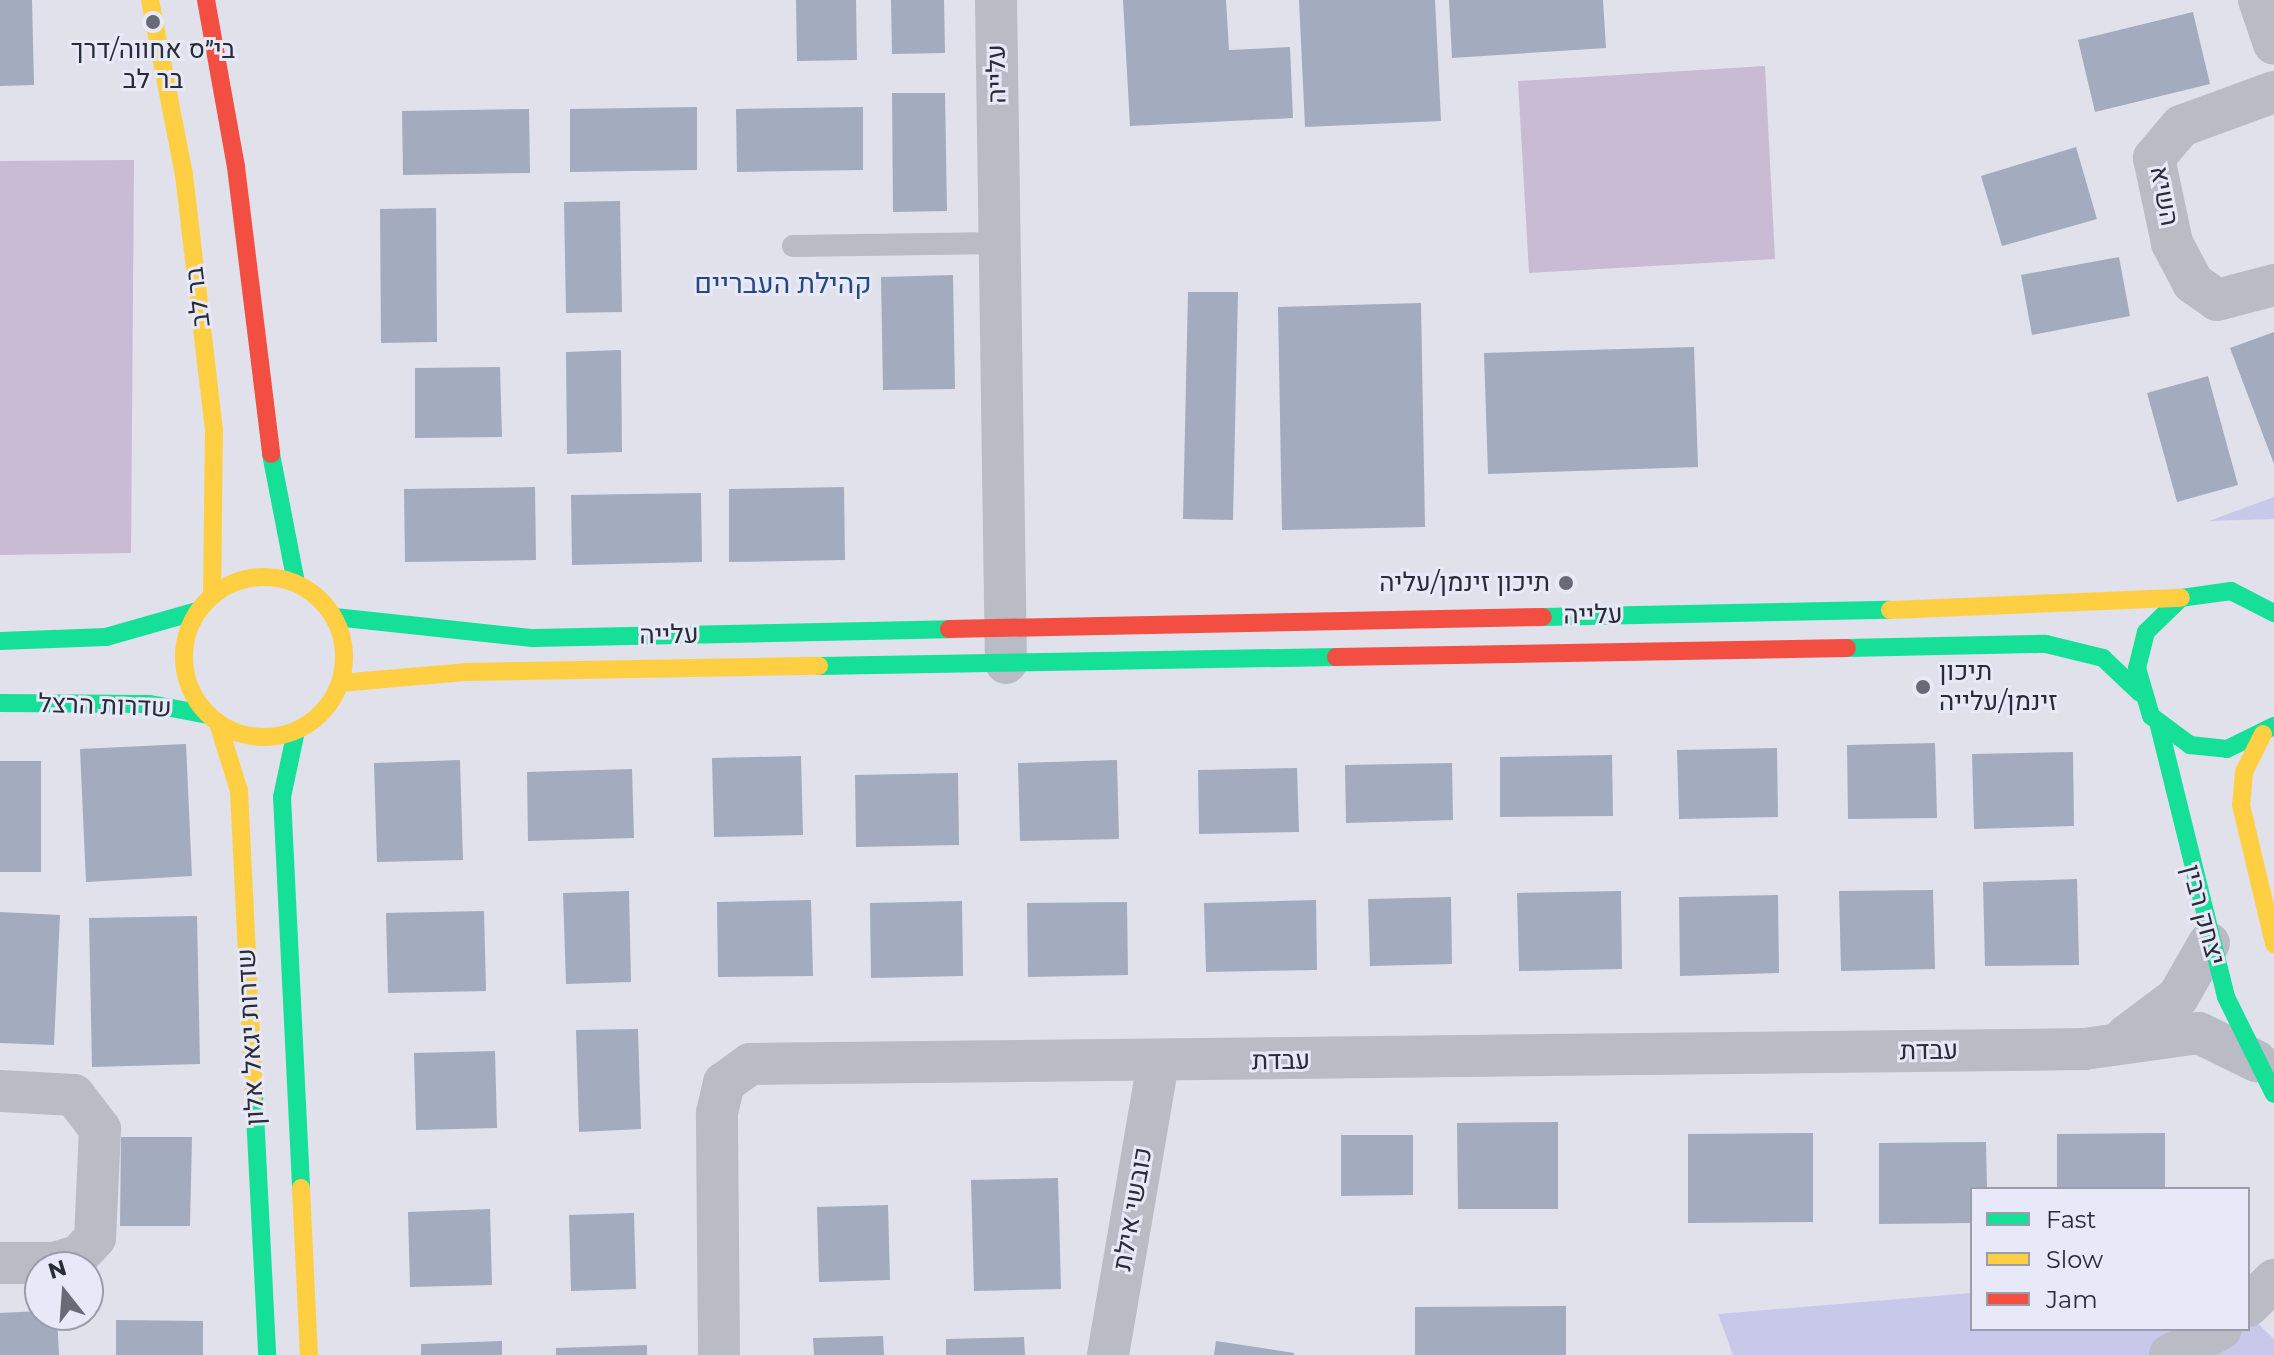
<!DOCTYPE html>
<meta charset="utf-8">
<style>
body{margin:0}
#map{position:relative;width:2274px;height:1355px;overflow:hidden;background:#e0e1eb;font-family:Montserrat,Heebo,sans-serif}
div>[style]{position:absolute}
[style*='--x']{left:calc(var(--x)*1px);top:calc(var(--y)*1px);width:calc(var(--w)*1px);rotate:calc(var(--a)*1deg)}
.green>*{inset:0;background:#c8bbd3}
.sand>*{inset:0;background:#c8c8ea}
.building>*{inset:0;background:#a2acbe}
.lane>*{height:22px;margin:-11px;padding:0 11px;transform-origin:11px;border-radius:11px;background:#b9bbc5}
.street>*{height:42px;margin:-21px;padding:0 21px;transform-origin:21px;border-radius:21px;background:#b9bbc5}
.fast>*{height:18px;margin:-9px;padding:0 9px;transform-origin:9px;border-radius:9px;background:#16e098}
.slow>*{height:18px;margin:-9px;padding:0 9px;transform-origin:9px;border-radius:9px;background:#ffcf43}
.slow>.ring{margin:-9px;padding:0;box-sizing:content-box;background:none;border:18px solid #ffcf43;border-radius:50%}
.jam>*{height:18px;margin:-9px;padding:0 9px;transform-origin:9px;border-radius:9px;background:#f24e42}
.dots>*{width:22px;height:22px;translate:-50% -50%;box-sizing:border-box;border:4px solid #e7e9f8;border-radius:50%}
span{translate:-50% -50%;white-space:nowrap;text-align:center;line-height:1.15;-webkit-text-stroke:6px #e7e9f8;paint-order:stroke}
.poi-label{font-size:26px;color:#282c35}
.right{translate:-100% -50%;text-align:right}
.left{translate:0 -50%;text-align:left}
.street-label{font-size:26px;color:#282c35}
.neighbourhood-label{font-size:28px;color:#254880}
.legend{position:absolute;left:1970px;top:1187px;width:280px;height:144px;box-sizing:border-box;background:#e7e9f8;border:2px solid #9b9daa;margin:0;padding:10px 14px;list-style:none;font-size:24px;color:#282c35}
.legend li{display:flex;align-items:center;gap:16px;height:40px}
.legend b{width:40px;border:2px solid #9b9daa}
.north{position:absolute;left:24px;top:1251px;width:80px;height:80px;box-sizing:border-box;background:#e7e9f8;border:2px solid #9b9daa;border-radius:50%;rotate:343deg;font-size:22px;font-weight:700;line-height:32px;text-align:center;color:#282c35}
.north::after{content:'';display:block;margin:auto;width:28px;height:36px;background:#686b75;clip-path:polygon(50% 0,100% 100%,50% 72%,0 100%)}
</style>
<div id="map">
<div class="green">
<i style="clip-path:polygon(1765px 66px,1775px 259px,1529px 273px,1518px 81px)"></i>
<i style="clip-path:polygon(134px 160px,131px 553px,0 555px,0 161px)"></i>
</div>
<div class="sand">
<i style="clip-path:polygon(2274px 497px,2274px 519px,2209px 521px)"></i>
<i style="clip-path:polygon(1972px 1293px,1972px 1329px,2248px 1329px,2248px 1314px,2274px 1339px,2274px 1355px,1733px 1355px,1718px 1314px)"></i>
</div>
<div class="building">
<i style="clip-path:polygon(0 0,32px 0,34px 85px,0 86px)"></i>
<i style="clip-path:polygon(796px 0,856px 0,857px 60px,797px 61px)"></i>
<i style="clip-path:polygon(891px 0,944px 0,945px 53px,892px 54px)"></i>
<i style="clip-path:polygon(1123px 0,1226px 0,1229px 50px,1290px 47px,1293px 118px,1130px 126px)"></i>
<i style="clip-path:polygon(1299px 0,1435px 0,1441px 121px,1305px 127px)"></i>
<i style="clip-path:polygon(1449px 0,1603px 0,1606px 48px,1452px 58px)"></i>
<i style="clip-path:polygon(2193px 12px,2210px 84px,2095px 112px,2078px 40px)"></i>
<i style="clip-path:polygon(892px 93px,945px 93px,947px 211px,893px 212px)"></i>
<i style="clip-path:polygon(697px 107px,697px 170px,570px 172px,570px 109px)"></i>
<i style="clip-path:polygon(863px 107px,863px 170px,737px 172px,736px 109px)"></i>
<i style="clip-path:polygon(529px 109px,530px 173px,403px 175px,402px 111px)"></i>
<i style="clip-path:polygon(2076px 147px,2097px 219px,2002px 246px,1981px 176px)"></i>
<i style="clip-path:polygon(620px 201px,622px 312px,566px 313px,564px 202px)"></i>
<i style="clip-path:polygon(436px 208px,437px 342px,381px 343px,380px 209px)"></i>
<i style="clip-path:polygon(2119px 257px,2130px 316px,2032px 335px,2021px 275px)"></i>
<i style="clip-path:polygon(953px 275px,955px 389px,883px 390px,881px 277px)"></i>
<i style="clip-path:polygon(1188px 292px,1238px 292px,1233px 520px,1183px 519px)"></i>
<i style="clip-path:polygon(1421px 303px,1425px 527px,1282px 530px,1278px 307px)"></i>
<i style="clip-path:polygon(2274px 332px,2274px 464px,2230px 348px)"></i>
<i style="clip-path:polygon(1694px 347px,1698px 467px,1488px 474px,1484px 353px)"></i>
<i style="clip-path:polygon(621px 350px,622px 452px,567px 454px,566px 352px)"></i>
<i style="clip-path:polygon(500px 367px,502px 437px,415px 438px,415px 368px)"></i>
<i style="clip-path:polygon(2208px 376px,2238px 485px,2177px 502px,2147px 393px)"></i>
<i style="clip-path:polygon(535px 487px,536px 560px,405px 562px,404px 489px)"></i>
<i style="clip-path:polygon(844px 487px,845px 560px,729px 562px,729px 489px)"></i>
<i style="clip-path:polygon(701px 493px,702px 562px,572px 565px,571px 495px)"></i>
<i style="clip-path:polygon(1935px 743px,1937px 818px,1848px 819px,1847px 745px)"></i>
<i style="clip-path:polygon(186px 744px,192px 876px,86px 882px,80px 749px)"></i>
<i style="clip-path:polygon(1777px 748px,1778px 817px,1679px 819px,1677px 750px)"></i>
<i style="clip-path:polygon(2073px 752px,2074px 826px,1974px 829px,1972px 754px)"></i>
<i style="clip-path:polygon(1612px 755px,1613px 816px,1500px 817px,1500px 757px)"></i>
<i style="clip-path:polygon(801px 756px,803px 835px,714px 837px,712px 758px)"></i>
<i style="clip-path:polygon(460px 760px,463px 860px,377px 862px,374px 763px)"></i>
<i style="clip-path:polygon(1117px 760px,1119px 839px,1020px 841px,1018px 763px)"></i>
<i style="clip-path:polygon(0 761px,41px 761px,41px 872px,0 872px)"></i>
<i style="clip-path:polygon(1452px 763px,1453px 820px,1346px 823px,1345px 765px)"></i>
<i style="clip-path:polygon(1297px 768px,1299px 832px,1199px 834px,1198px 770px)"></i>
<i style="clip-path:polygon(632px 769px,634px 838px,528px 841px,527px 772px)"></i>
<i style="clip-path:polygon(958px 773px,959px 845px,856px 847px,855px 775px)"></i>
<i style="clip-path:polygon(2077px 879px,2079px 965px,1985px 966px,1983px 882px)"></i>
<i style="clip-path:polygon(1933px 890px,1935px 969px,1841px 971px,1839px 891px)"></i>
<i style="clip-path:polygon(629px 891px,631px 982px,566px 984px,563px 893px)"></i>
<i style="clip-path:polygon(1621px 891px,1622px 969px,1519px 971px,1517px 893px)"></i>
<i style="clip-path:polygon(1778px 895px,1779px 973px,1680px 976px,1679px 897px)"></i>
<i style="clip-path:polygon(1451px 897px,1452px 964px,1370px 966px,1368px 899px)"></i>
<i style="clip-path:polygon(811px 900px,813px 976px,718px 977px,717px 902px)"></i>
<i style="clip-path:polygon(1316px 900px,1317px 970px,1206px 972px,1204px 903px)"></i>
<i style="clip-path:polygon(962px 901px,963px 976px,871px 978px,870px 903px)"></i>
<i style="clip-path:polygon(1127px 902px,1128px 975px,1028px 977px,1027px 903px)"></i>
<i style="clip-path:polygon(484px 911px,486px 991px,388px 993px,386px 913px)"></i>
<i style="clip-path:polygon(0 912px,60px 915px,54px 1045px,0 1043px)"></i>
<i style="clip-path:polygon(197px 916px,200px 1064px,92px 1067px,89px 918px)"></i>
<i style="clip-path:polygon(638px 1029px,641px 1129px,579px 1132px,576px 1030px)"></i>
<i style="clip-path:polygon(495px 1051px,497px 1128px,416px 1130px,414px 1053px)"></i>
<i style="clip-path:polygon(1558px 1122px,1558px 1209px,1458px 1209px,1457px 1123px)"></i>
<i style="clip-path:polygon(1813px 1133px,1813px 1222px,1688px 1223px,1688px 1134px)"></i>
<i style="clip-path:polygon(2165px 1133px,2165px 1189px,2057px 1189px,2057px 1134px)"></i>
<i style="clip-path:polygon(1341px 1135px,1413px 1135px,1413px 1195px,1341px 1196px)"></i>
<i style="clip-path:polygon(121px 1137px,192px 1137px,190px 1226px,120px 1226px)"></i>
<i style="clip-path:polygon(1986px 1142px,1987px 1189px,1972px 1189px,1972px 1223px,1879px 1224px,1879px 1143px)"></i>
<i style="clip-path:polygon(1058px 1178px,1061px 1289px,974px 1291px,971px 1180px)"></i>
<i style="clip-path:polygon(888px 1205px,890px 1280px,819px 1282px,817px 1207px)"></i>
<i style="clip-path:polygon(490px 1209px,492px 1285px,410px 1287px,408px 1212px)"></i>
<i style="clip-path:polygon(634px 1213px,636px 1289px,571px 1291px,569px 1215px)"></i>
<i style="clip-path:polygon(1566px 1306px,1566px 1355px,1415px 1355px,1415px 1307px)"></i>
<i style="clip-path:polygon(40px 1311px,57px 1315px,59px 1355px,0 1355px,0 1313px)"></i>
<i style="clip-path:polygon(116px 1320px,203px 1321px,203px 1355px,116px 1355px)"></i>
<i style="clip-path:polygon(883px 1336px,884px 1355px,814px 1355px,813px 1338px)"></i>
<i style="clip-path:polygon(1024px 1337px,1025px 1355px,946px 1355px,946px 1339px)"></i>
<i style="clip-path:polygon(502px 1341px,502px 1355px,421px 1355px,421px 1344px)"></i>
<i style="clip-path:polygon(1216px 1341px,1294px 1353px,1294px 1355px,1214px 1355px)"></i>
<i style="clip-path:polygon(647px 1345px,647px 1355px,556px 1355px,556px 1348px)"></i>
</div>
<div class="lane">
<i style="--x:793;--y:246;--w:206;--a:-0.8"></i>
</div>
<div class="street">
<i style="--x:996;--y:0;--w:663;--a:89.14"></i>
<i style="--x:2259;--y:0;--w:46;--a:71.2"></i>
<i style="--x:2274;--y:92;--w:99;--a:159.9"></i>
<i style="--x:2181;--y:126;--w:42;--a:130.2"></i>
<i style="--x:2154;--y:158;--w:87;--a:78"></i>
<i style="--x:2172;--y:243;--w:45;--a:62.3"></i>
<i style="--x:2193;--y:283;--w:29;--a:35"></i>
<i style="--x:2217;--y:300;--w:59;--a:-14.7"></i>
<i style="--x:2126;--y:1036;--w:65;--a:-36.9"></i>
<i style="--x:2178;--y:997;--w:62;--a:-60.1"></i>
<i style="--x:0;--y:1091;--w:74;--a:3.1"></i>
<i style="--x:74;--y:1095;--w:43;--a:52.6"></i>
<i style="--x:100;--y:1129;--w:109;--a:92.6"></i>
<i style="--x:95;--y:1238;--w:25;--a:133"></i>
<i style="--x:78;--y:1256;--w:25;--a:164"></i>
<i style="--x:54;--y:1263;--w:54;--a:180"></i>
<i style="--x:2248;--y:1306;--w:37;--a:-45"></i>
<i style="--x:719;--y:1355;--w:242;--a:-90.5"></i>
<i style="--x:717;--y:1113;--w:31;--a:-77"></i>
<i style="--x:724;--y:1083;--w:32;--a:-36"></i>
<i style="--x:750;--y:1064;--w:1334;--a:-0.64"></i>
<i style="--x:2084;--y:1049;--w:116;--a:-7.9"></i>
<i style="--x:2199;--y:1033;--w:64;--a:26.2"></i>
<i style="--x:1108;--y:1355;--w:296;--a:-80.3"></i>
<i style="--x:2170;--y:1355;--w:57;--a:-27"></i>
</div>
<div class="fast">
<i style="--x:271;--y:454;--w:131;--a:79"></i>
<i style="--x:2274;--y:613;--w:48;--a:-152.9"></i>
<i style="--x:2231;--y:591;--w:50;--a:172"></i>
<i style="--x:2181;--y:598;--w:49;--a:135.8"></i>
<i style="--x:2146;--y:632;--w:37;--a:104"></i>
<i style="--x:2137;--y:668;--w:50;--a:73.7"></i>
<i style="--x:2151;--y:716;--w:49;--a:36.6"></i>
<i style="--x:2190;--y:745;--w:37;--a:6"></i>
<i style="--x:2227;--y:749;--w:52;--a:-26.1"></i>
<i style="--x:335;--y:617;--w:199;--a:6.1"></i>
<i style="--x:533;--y:638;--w:416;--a:-1.2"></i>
<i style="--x:1543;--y:617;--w:347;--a:-1.2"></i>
<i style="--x:0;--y:641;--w:106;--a:-2.2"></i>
<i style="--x:106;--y:637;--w:95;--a:-15.9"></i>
<i style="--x:1847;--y:648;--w:199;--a:-1.2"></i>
<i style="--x:2046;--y:644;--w:59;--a:13.8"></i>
<i style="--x:2103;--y:658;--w:51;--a:43.4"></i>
<i style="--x:819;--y:666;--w:517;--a:-1"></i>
<i style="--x:0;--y:703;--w:150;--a:0.4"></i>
<i style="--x:150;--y:704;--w:59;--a:10.7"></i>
<i style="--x:2159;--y:726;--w:279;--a:76.1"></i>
<i style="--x:2226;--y:997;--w:108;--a:63.7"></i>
<i style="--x:296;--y:731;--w:67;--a:102"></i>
<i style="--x:282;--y:797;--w:391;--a:87.2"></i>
<i style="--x:254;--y:1094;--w:261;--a:87.1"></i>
</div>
<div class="slow">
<i style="--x:150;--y:0;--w:178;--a:79"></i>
<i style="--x:184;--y:175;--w:257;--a:83.3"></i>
<i style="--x:214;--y:430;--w:166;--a:90.7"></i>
<i class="ring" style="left:184px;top:577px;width:142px;height:142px"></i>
<i style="--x:1890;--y:610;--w:291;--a:-2.4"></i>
<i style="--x:340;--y:683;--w:125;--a:-5"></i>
<i style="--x:465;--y:672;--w:354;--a:-1"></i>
<i style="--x:218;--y:723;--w:71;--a:72.8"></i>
<i style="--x:239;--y:791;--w:303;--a:87.2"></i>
<i style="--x:2263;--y:734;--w:42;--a:116.6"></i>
<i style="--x:2244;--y:772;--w:33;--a:95"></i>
<i style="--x:2241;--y:805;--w:143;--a:76.6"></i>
<i style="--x:301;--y:1188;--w:167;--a:87.3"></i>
</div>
<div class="jam">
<i style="--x:206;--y:0;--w:170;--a:79.8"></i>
<i style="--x:236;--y:167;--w:289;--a:83"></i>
<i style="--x:949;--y:629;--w:594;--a:-1.16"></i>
<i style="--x:1336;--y:657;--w:511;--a:-1.01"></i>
</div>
<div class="dots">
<i style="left:153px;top:22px;background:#686b75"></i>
<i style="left:1566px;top:583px;background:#686b75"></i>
<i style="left:1923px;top:687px;background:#686b75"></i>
</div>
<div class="poi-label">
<span style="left:153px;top:65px">בי״ס אחווה/דרך<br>בר לב</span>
<span class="right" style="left:1550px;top:583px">תיכון זינמן/עליה</span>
<span class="left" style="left:1939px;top:687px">תיכון<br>זינמן/עלייה</span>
</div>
<div class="street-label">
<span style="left:997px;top:74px;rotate:-91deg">עלייה</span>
<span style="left:2164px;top:196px;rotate:79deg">השיא</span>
<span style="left:198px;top:297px;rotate:-97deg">בר לב</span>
<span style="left:1593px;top:615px;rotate:-1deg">עלייה</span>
<span style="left:669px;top:635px;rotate:-1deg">עלייה</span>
<span style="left:105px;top:706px;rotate:2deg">שדרות הרצל</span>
<span style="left:2203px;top:915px;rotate:75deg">יצחק רבין</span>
<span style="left:251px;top:1037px;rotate:-93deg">שדרות יגאל אלון</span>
<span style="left:1929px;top:1051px;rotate:-1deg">עבדת</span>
<span style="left:1281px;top:1061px;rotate:-1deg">עבדת</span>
<span style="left:1133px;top:1209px;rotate:-80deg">כובשי אילת</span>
</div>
<div class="neighbourhood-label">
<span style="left:783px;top:283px">קהילת העבריים</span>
</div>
<ul class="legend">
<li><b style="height:10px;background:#16e098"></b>Fast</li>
<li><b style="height:10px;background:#ffcf43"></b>Slow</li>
<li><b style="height:10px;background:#f24e42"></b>Jam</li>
</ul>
<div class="north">N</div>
</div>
